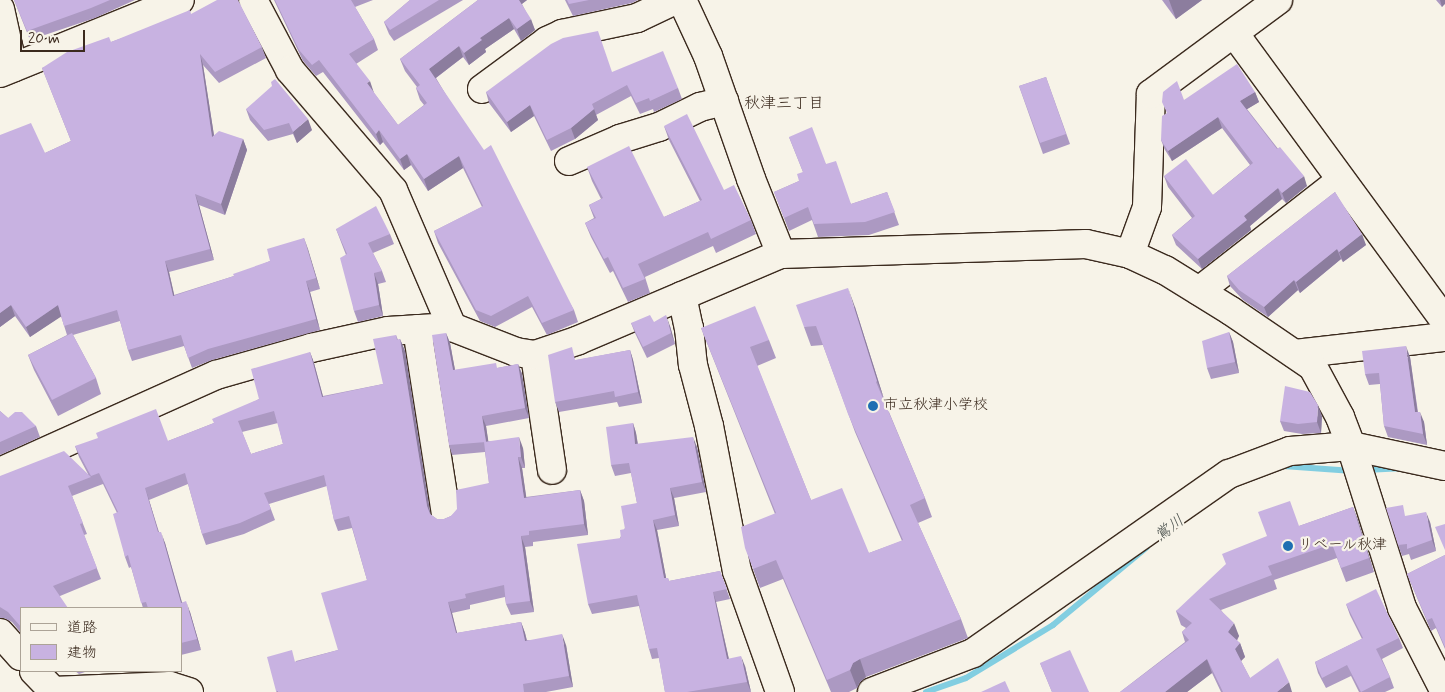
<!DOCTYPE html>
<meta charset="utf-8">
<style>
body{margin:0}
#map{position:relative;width:1445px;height:692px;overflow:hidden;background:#f7f3e8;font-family:Mynerve,"Klee One",sans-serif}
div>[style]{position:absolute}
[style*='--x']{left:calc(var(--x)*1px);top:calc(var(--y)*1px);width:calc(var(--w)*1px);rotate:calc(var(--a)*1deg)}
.stream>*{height:6px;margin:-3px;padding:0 3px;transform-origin:3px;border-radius:3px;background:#82cee1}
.roads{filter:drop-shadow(1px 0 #3b2a1e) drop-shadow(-1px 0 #3b2a1e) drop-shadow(0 1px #3b2a1e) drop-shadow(0 -1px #3b2a1e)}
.minor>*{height:28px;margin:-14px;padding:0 14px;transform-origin:14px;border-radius:14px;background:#f7f3e8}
.wall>*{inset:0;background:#ac99c2}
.shaded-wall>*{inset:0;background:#8c7d9e}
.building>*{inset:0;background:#c8b2e1}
.dots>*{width:14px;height:14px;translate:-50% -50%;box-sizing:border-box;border:2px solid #f7f3e8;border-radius:50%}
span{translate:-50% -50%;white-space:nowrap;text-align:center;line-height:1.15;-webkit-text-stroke:4.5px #f7f3e8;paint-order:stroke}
.poi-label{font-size:15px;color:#3b2a1e}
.left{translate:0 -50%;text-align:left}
.neighbourhood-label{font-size:16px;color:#3b2a1e}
.water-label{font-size:16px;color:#4d534f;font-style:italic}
.legend{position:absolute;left:20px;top:607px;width:162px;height:65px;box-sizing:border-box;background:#f7f3e8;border:1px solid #aca397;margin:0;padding:6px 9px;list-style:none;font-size:15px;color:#3b2a1e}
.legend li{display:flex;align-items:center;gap:10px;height:25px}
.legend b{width:25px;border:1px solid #aca397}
.scale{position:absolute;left:20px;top:30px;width:65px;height:22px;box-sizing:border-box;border:2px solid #3b2a1e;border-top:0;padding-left:6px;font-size:15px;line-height:18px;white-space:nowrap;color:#3b2a1e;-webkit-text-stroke:4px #f7f3e8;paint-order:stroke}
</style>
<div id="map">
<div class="stream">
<i style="--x:1283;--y:466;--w:70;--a:4.1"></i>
<i style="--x:1365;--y:470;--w:35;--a:-3"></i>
<i style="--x:926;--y:692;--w:42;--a:-19.3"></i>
<i style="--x:966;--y:678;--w:102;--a:-31.3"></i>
<i style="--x:1053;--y:625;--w:122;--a:-39.7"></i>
</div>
<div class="roads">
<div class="minor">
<i style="--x:253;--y:0;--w:79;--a:62.1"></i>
<i style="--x:290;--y:70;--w:158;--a:49.4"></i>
<i style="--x:393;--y:190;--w:149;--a:66.7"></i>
<i style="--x:682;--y:0;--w:62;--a:65.1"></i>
<i style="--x:708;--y:56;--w:130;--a:70.7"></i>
<i style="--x:751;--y:179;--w:81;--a:68.2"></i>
<i style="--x:0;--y:9;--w:60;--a:77.6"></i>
<i style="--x:1234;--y:33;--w:357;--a:53.8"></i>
<i style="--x:0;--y:73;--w:194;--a:-22.1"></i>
<i style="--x:482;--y:89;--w:81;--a:-36.4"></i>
<i style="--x:547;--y:41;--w:17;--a:-25"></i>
<i style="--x:562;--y:34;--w:77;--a:-12"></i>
<i style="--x:637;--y:18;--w:42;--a:-25.3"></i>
<i style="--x:569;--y:161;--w:56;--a:-23.3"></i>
<i style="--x:620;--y:139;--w:41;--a:-17.1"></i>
<i style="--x:659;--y:127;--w:46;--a:-26"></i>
<i style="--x:700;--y:107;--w:25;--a:-14"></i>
<i style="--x:1130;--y:254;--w:50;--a:-70.1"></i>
<i style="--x:1147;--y:207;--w:113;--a:-88"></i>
<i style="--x:1151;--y:94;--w:158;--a:-36.5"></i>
<i style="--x:1199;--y:291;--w:180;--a:-38"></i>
<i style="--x:682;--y:296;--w:33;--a:78"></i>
<i style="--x:689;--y:328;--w:37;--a:84"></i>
<i style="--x:693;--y:365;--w:63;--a:75.3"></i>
<i style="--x:709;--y:426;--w:148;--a:79.1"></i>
<i style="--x:737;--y:571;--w:128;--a:70.4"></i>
<i style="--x:417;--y:329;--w:188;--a:81.1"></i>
<i style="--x:1295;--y:354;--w:151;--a:-6.5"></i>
<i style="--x:535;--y:355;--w:116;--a:81.6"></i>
<i style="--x:0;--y:472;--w:237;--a:-24.2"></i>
<i style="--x:216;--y:375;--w:99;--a:-15.9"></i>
<i style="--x:311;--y:348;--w:79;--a:-12.4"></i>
<i style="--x:388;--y:331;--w:64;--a:-3.6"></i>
<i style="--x:452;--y:327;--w:69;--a:21.3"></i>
<i style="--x:516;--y:352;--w:19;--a:9"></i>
<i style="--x:535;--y:355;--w:46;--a:-18.8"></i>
<i style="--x:579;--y:340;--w:220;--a:-23.1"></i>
<i style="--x:781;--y:254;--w:305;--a:-1.9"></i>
<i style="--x:1086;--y:244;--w:45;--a:12.8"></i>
<i style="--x:1130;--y:254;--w:38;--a:25"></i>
<i style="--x:1165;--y:270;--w:78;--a:31.8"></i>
<i style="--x:1231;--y:311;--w:99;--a:34.3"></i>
<i style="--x:1313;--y:367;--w:57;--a:61.6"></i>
<i style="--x:1340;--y:417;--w:31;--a:69"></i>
<i style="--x:1351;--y:446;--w:170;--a:72.5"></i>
<i style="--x:1402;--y:608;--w:94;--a:62.9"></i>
<i style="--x:0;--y:633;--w:31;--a:48"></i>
<i style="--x:34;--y:671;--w:29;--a:46"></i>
<i style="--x:53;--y:691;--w:117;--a:-2.4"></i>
<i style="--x:170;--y:686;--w:20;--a:18"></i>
<i style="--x:872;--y:692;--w:108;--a:-21.1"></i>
<i style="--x:973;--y:653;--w:312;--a:-35"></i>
<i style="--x:1229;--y:474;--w:65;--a:-20.7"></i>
<i style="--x:1290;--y:451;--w:61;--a:-4.7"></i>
<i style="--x:1351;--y:446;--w:96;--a:12"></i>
</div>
</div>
<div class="wall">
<i style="clip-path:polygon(14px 0,135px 0,95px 18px,30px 40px)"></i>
<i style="clip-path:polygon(274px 0,373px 0,355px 7px,374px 39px,378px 50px,356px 64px,374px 93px,398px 125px,424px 105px,420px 100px,416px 88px,417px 87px,405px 71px,400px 59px,478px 0,527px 0,522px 4px,535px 30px,521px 41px,514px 29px,485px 49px,486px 52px,469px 65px,463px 57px,436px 78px,574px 310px,578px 322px,547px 335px,532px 307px,495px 327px,480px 321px,438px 243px,434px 231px,482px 207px,463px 168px,428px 191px,411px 165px,404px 170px,383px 142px,380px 145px,323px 72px,316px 76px,303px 61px)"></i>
<i style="clip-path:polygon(410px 0,463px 0,394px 41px,389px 34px,384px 22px)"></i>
<i style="clip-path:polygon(565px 0,638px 0,632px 3px,573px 16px)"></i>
<i style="clip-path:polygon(1162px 0,1202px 0,1176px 19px)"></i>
<i style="clip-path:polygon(1436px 0,1445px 0,1442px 7px)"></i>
<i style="clip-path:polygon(191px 14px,262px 47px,266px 58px,219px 83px,203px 65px,214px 136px,243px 139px,247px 150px,225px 215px,199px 205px,214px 260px,169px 272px,174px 295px,234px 276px,270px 261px,304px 238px,320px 289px,310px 292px,320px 330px,212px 360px,192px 368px,184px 346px,132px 361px,128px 350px,120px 321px,73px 335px,96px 378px,101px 394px,58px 416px,34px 370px,28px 355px,67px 335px,61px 316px,30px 337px,15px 316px,0 327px,0 135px,45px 153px,71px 141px,42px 68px,111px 42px)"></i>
<i style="clip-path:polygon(612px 72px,678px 88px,682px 99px,654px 112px,653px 109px,640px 114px,631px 96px,596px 115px,598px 120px,575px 139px,551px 151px,534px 116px,511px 132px,489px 103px,486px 92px)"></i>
<i style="clip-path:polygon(1046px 77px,1070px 144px,1043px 154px,1019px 86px)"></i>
<i style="clip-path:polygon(1255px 92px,1259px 102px,1247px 109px,1307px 186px,1286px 203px,1282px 199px,1250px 226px,1251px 230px,1202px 269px,1176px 245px,1172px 235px,1192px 218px,1168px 187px,1164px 176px,1213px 195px,1250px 165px,1222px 128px,1172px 161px,1165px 150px,1161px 140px,1184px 100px)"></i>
<i style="clip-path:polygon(246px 109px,312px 130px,297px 143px,293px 134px,268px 141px,250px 120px)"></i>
<i style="clip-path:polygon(664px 126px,751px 220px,756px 234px,716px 253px,713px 246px,645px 277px,650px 293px,628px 302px,613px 271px,610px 273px,591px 237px,585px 223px,594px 218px,589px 205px,601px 199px,592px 181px,587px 167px,664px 217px,700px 201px,669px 140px)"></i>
<i style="clip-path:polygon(789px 137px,826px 164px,851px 204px,887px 192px,899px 225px,869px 235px,818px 237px,812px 220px,789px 231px,774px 192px,799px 181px,803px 172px)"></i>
<i style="clip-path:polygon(1335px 192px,1366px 245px,1343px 262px,1341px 259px,1300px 293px,1298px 290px,1268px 317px,1243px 300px,1230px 286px,1227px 276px)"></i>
<i style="clip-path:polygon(336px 229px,390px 234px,394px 244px,373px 253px,382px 271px,386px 282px,378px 284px,383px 316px,358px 322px,354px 311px,346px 255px)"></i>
<i style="clip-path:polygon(855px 307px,884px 399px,884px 400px,925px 498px,932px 517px,918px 523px,961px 619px,968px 638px,866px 677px,860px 682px,857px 688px,849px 692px,831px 692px,783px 579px,760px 588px,753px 569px,775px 514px,701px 328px,769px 340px,776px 358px,757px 366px,811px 500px,869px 553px,902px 541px,855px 432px,823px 345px,811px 346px,804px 327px)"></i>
<i style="clip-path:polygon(654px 322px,670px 326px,675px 344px,647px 358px,635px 333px,631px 323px)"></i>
<i style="clip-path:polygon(1229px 332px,1233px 342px,1239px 373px,1211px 379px,1207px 368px)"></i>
<i style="clip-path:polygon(evenodd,446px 333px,450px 343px,455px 370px,497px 368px,518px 364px,522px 374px,529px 418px,486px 426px,488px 441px,523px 448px,525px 468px,522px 468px,526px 497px,580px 490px,584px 501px,588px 535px,533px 542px,533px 546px,525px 547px,534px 612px,511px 615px,506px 604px,505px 597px,470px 605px,470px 609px,452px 613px,457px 633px,521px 622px,525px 633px,527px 640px,566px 645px,573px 687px,546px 692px,276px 692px,296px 661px,338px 650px,367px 580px,352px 528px,338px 531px,334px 520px,327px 486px,269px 504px,275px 520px,244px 534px,206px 545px,202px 534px,188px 484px,149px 500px,159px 532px,165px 543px,182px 602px,190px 612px,201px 650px,181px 655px,181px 608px,143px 608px,131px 567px,129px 568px,125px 557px,117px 513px,103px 484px,95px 487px,94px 486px,95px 487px,72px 496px,87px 534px,84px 535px,101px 579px,60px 596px,21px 608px,21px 633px,12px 622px,4px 618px,0 618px,0 476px,88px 474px,79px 457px,75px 446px,168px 441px,214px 423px,259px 399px,310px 352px,314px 363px,323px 396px,383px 384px,396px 335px,398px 340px,400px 339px,405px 351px,430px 514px,437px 519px,444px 519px,451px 516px,489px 483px,485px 452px,452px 455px,449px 445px,446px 333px,278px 423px,283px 444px,251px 454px,242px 432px,278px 423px)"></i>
<i style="clip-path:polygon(630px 350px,633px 360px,642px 403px,619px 407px,617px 402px,559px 412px,555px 402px,577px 360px)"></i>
<i style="clip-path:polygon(1410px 357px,1418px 412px,1424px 422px,1427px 445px,1388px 437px,1384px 426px,1380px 384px,1369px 385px,1365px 374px)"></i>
<i style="clip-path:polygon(0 411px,8px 418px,36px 426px,40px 437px,0 455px)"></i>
<i style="clip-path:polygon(1322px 416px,1321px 433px,1302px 434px,1284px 431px,1280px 421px)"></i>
<i style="clip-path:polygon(633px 423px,636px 433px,638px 444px,697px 447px,706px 492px,674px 498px,679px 526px,657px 530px,666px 578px,668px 578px,669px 581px,720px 571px,730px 599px,716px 602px,729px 659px,745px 666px,751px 692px,665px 692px,659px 658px,652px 659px,649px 649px,639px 606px,592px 614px,588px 604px,637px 503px,631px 473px,615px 476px,611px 465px)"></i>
<i style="clip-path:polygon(1353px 507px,1374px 572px,1346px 582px,1337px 558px,1274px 580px,1277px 589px,1221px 610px,1239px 636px,1237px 641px,1240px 643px,1245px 657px,1241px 661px,1250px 678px,1292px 692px,1221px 692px,1212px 673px,1187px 692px,1120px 692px,1185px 642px,1182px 632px,1186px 628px,1181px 625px,1176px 611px,1299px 526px)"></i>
<i style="clip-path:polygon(1406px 516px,1430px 522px,1436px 551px,1411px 560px,1409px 554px,1402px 556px,1398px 545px)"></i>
<i style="clip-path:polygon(1445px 555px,1445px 649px,1436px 628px,1431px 631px,1407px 574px)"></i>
<i style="clip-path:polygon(1346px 604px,1399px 638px,1403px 648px,1382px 659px,1390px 677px,1394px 688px,1385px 692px,1359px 692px,1351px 676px,1326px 688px,1318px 673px,1315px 662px,1362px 639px,1350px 615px)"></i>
<i style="clip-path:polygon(1040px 663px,1089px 692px,1052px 692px)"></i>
<i style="clip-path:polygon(75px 671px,88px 671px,79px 674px)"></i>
</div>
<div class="shaded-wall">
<i style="clip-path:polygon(517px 0,527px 0,519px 6px)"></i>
<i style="clip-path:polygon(1169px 0,1202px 0,1176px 19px)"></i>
<i style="clip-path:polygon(1440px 0,1445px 0,1445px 4px,1442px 7px)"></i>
<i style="clip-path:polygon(509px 18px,514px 29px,485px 49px,486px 52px,469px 65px,464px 53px,480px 38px)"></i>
<i style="clip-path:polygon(531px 19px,535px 30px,521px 41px,517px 29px)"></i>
<i style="clip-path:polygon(459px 46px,463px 57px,433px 80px,429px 69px)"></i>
<i style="clip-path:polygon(200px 54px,203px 65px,216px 148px,212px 137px)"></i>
<i style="clip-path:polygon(370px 81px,374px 93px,367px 83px)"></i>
<i style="clip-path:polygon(1255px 92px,1259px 102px,1244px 111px,1240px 101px)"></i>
<i style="clip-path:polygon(530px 105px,534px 116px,511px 132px,507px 122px)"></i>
<i style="clip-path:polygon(594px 109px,598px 120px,575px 139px,571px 128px)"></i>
<i style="clip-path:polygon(1218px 117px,1222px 128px,1172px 161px,1168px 151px)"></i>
<i style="clip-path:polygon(308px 119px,312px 130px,297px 143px,293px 132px)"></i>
<i style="clip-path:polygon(379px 130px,383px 142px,380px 145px,376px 134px)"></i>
<i style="clip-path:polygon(243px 139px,247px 150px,225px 215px,221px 204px)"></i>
<i style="clip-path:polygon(407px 154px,411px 165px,404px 170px,400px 159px)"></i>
<i style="clip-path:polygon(459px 156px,463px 168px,428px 191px,424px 179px)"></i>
<i style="clip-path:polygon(1304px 176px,1307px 186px,1286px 203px,1282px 193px)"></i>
<i style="clip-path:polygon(1278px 188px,1282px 199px,1250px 226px,1251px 230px,1202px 269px,1198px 259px,1244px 216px)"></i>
<i style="clip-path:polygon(195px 194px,199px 205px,214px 260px,210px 249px)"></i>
<i style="clip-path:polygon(1362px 234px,1366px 245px,1343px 262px,1339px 252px)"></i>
<i style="clip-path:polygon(304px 238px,308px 249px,320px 289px,316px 278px)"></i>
<i style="clip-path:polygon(1337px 249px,1341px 259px,1300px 293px,1296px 282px)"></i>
<i style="clip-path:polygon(165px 261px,169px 272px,177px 307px,173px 296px)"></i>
<i style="clip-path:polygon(374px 273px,378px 284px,383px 316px,379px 305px)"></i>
<i style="clip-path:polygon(1294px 280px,1298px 290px,1268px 317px,1264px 307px)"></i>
<i style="clip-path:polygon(306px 281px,310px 292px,320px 330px,316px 319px)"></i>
<i style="clip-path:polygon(848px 288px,855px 307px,884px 399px,877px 381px)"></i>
<i style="clip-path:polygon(11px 305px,15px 316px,0 327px,0 313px)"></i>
<i style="clip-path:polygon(58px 305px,62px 316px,30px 337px,26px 327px)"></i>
<i style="clip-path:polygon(666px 315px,670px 326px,675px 344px,671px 333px)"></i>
<i style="clip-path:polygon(1229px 332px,1233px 342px,1239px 373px,1235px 362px)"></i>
<i style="clip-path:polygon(446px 333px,450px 343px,457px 381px,453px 370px)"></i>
<i style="clip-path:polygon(400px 339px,405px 351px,431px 517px,427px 506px)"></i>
<i style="clip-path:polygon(1406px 346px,1410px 357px,1419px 423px,1415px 412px)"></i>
<i style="clip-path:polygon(630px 350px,633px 360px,642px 403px,638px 392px)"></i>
<i style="clip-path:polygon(310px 352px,314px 363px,326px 408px,322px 397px)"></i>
<i style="clip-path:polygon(518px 364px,522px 374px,529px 418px,525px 408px)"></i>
<i style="clip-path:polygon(1318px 405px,1322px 416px,1321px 433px,1317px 422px)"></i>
<i style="clip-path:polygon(1420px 412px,1424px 422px,1427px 445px,1423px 434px)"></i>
<i style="clip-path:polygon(482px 416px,486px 426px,490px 452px,486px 442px)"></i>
<i style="clip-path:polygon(633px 423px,636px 433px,639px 454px,635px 444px)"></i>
<i style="clip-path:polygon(519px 437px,523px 448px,525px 468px,521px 457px)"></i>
<i style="clip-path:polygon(693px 437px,697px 447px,706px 492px,702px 482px)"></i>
<i style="clip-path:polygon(518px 457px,522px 468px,528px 509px,524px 498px)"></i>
<i style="clip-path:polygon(145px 488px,149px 500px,162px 544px,158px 532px)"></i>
<i style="clip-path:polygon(670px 488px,674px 498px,679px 526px,675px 515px)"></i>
<i style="clip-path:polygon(580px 490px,584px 501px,588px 535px,584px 524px)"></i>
<i style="clip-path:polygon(1353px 507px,1358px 520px,1374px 572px,1369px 558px)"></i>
<i style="clip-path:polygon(1426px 512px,1430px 522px,1436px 551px,1432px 540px)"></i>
<i style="clip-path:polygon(653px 520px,657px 530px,668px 588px,664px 578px)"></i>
<i style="clip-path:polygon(161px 532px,165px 543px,185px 614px,181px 603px)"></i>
<i style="clip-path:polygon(521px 536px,525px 547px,534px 612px,530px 601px)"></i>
<i style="clip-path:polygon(713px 592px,716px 602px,731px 669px,727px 659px)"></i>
<i style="clip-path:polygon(186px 601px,190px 612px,201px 650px,197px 639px)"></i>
<i style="clip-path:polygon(448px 602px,452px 613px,460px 645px,456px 633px)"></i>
<i style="clip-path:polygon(521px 622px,525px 633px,529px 652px,525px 641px)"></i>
<i style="clip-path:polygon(1234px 623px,1239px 636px,1233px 646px,1228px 632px)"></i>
<i style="clip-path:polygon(562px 634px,566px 645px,573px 687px,569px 676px)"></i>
<i style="clip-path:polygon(1240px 643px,1245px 657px,1240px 662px,1235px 649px)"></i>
<i style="clip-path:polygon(741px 656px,745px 666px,751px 692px,747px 682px)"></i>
<i style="clip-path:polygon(860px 659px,866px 677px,860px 682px,857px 688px,850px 670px,853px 663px)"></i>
<i style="clip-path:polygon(1207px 659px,1212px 673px,1187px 692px,1165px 692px)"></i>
<i style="clip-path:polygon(1289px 682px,1292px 692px,1277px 692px)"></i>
</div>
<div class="building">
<i style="clip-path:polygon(14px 0,110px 0,91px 8px,27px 31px)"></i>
<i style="clip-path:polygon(217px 0,238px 0,262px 47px,215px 72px,200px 54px,212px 137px,219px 131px,243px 139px,221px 204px,195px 194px,210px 249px,165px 261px,173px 296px,234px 276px,233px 274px,270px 261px,267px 249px,304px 238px,316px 278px,306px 281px,316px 319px,208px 349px,188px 358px,181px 335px,128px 350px,117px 310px,64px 326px,58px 305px,26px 327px,11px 305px,0 313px,0 135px,31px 123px,45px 153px,71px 141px,42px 68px,67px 52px,109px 37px,111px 42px,190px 10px,191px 14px)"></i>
<i style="clip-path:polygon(275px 0,351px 0,374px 39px,349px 54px,370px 81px,367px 83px,398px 125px,427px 103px,416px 88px,420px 85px,400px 59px,478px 0,519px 0,531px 19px,517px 29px,509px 18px,480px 38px,482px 40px,464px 53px,459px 46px,429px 69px,484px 150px,491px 145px,574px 310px,542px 323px,528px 296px,491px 316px,476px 310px,434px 231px,483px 206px,459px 156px,424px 179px,407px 154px,400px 159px,379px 130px,376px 134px,319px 60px,312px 65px,299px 50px)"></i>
<i style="clip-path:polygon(410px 0,439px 0,390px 30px,384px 22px)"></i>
<i style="clip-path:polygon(567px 0,589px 0,569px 4px)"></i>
<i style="clip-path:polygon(598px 31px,612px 72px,663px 51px,678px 88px,650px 101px,649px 98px,636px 103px,627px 85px,592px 104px,594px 109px,571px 128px,547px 140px,530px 105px,507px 122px,486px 92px,551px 44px,563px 38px)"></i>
<i style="clip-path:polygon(1237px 64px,1255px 92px,1240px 101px,1277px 149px,1280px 147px,1304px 176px,1282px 193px,1278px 188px,1244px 216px,1247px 220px,1198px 259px,1172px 235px,1195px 216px,1164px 176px,1186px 159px,1213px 195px,1253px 163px,1218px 117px,1168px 151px,1161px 140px,1162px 116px,1167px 113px,1162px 102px,1163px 92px,1177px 81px,1184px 100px)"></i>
<i style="clip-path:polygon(1046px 77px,1066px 134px,1040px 143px,1019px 86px)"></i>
<i style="clip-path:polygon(275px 79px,308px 119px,293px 132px,289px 123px,264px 130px,246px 109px,272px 86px,271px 82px)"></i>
<i style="clip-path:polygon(687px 114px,724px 190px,734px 185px,751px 220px,711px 239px,708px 232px,638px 264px,645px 279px,623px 288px,608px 257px,604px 259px,585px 223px,596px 218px,589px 205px,603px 198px,587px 167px,629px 146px,664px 217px,702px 200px,664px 126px)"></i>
<i style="clip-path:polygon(812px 127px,826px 164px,836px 161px,851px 204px,887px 192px,895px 212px,865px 222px,814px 224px,808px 207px,784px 218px,774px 192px,799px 181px,797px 174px,803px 172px,789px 137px)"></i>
<i style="clip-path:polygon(1335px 192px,1362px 234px,1339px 252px,1337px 249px,1296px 282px,1294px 280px,1264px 307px,1239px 290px,1227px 276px)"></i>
<i style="clip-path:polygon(376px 206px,390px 234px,368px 243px,382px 271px,374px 273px,379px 305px,354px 311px,340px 258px,347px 254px,336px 229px)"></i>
<i style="clip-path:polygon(848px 288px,877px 381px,876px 382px,925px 498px,910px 505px,961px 619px,860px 659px,853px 663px,850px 670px,827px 680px,776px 560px,753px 569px,745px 548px,741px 527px,776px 513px,701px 328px,755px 306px,769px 340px,750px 347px,811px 500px,842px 488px,869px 553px,903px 540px,848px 414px,816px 326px,804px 327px,796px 305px)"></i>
<i style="clip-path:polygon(650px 315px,654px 322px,666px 315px,671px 333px,643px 347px,631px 323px)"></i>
<i style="clip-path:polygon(1229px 332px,1235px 362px,1207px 368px,1202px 341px)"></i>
<i style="clip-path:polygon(72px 333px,96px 378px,52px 400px,28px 355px)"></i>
<i style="clip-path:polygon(446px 333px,453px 370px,496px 363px,497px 368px,518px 364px,525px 408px,482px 416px,486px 442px,449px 445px,432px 335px)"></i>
<i style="clip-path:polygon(evenodd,396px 335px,397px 340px,400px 339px,427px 506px,430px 514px,437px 519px,444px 519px,451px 516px,457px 509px,456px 490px,489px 483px,484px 442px,519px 437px,521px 457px,518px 457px,524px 498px,580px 490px,584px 524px,529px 531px,529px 535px,521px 536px,530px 601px,506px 604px,504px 585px,465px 594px,466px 598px,448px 602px,456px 633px,521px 622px,525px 641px,562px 634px,569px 676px,523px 684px,524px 692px,278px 692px,278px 691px,276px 691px,267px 657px,292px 650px,295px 662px,338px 650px,321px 593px,367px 580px,349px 516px,334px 520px,324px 475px,264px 493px,271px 509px,240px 523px,202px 534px,185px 473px,145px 488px,158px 532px,161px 532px,181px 603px,186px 601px,197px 639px,181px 643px,181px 608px,148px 608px,146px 602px,141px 603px,128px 555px,125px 557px,113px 514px,118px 512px,99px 473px,91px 476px,75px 446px,98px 438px,96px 433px,156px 409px,168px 441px,214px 423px,212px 419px,259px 399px,251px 369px,310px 352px,322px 397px,383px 384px,373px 339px,396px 335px,274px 411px,283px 444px,251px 454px,238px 421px,274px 411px)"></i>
<i style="clip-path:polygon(1406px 346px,1415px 412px,1420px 412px,1423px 434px,1384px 426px,1379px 373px,1365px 374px,1362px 351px)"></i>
<i style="clip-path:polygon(572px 347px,575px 360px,630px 350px,638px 392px,615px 397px,614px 391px,555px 402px,548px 355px)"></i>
<i style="clip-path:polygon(1285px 386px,1310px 392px,1318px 405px,1317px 422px,1298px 424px,1280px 421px)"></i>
<i style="clip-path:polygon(0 411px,8px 418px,15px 412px,22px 412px,36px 426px,0 442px)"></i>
<i style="clip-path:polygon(633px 423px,635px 444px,693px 437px,702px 482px,670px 488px,675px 515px,653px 520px,664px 578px,668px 578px,669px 581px,720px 571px,727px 589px,713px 592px,727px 659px,741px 656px,747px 682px,687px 692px,665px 692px,657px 648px,649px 649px,637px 595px,588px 604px,577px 544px,621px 538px,620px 530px,625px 529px,621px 506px,637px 503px,629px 463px,611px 465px,606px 427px)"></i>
<i style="clip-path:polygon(64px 451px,91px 477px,68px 486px,83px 523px,80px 524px,97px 568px,53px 586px,68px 608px,21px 608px,21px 627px,8px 612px,0 607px,0 476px)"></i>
<i style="clip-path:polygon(1290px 501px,1299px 526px,1353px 507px,1369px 558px,1341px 568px,1332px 544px,1268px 566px,1272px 575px,1209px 599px,1234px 623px,1228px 632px,1240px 643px,1235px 649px,1250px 678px,1278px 658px,1289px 682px,1277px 692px,1223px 692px,1207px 659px,1165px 692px,1120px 692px,1189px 640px,1182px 632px,1192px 623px,1176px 611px,1226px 564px,1222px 554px,1267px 536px,1258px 512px)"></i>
<i style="clip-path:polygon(1403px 505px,1405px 516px,1426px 512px,1432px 540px,1407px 549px,1407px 544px,1398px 545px,1386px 508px)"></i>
<i style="clip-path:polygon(1445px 524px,1445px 550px,1435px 527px)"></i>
<i style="clip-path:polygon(1445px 555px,1445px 647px,1432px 618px,1427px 620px,1407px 574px)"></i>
<i style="clip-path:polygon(1376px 589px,1399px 638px,1376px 649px,1390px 677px,1361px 692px,1347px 665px,1322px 678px,1315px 662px,1363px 638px,1346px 604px)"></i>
<i style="clip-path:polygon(1070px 650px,1089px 692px,1052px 692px,1040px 663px)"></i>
<i style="clip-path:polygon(1005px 681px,1010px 692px,981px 692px)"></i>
</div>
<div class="dots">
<i style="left:873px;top:406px;background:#1f6fb2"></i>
<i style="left:1288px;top:546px;background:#1f6fb2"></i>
</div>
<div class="poi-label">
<span class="left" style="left:883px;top:406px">市立秋津小学校</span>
<span class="left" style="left:1298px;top:546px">リベール秋津</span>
</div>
<div class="neighbourhood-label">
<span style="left:784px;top:104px">秋津三丁目</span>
</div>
<div class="water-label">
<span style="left:1170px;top:529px;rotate:-38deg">鴬川</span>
</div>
<ul class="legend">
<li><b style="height:6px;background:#f7f3e8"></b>道路</li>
<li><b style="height:14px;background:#c8b2e1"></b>建物</li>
</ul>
<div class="scale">20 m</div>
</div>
